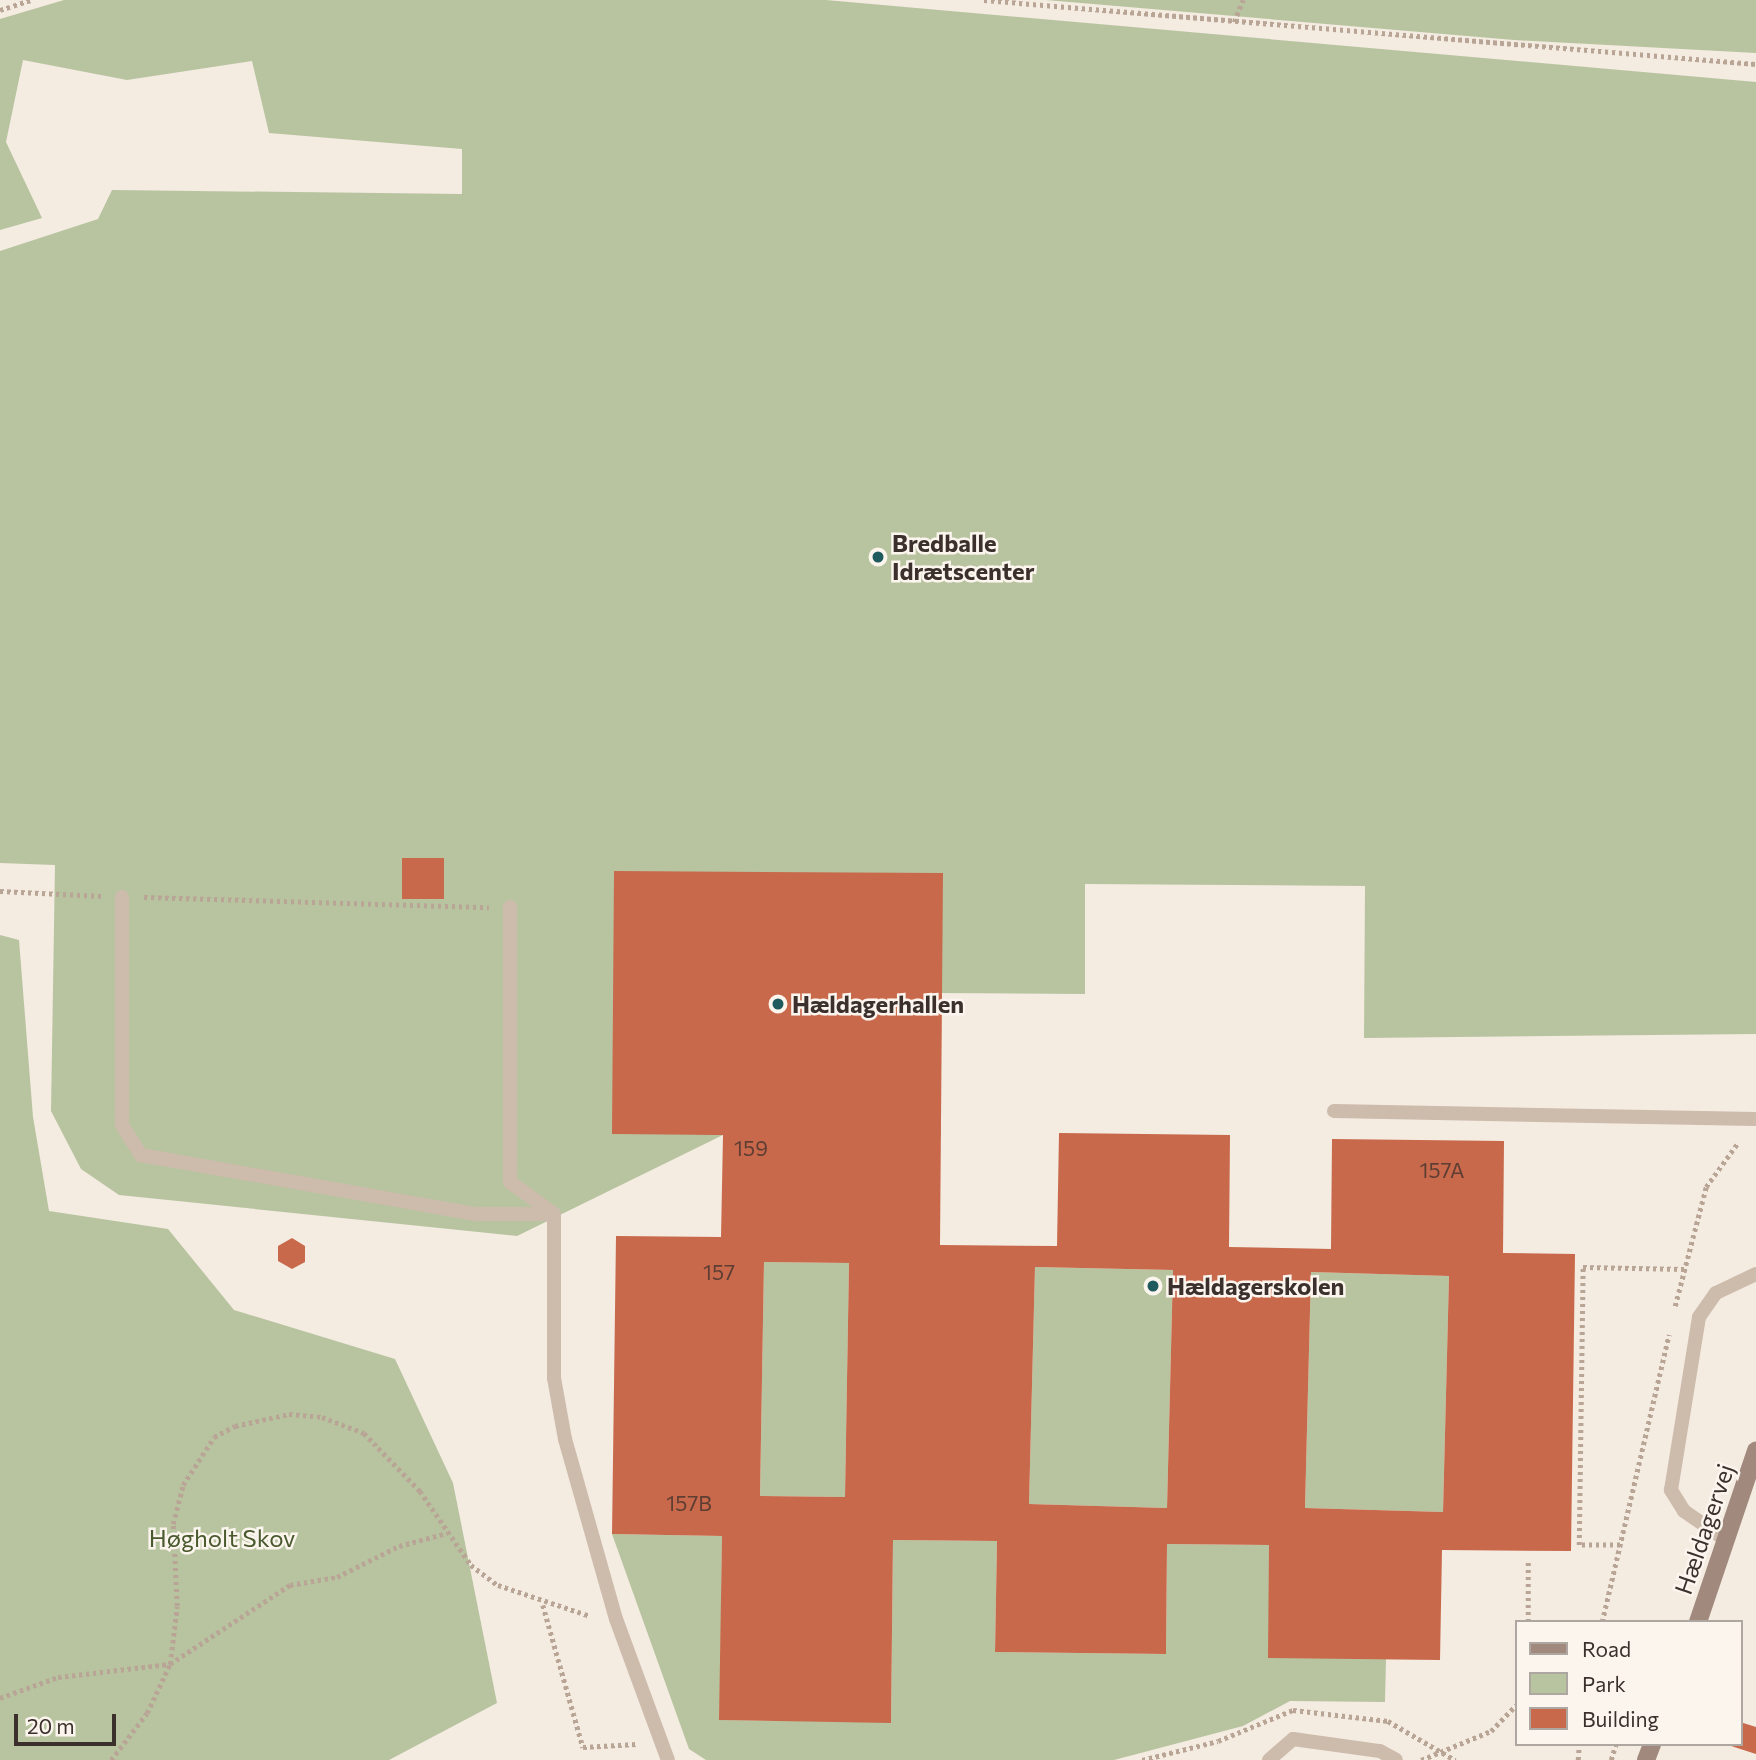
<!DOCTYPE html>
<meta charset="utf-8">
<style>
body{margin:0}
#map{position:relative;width:1756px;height:1760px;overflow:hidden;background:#f4ebe1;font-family:Commissioner,sans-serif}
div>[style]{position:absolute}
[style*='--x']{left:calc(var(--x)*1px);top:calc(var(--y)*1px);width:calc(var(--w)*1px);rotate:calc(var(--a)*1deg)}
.green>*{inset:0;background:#b8c4a0}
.building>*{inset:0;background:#c8694b}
.path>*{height:4.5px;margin-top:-2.25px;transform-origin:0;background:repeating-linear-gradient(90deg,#b9a596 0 3.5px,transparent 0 7px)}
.lane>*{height:14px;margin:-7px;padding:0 7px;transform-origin:7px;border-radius:7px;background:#cdbbac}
.secondary>*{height:18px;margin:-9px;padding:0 9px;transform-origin:9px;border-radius:9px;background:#a18a7d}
.dots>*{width:19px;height:19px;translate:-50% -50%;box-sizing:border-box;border:4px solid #fbf5ee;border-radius:50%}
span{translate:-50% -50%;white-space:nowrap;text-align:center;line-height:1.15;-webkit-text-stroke:5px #fbf5ee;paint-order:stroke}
.number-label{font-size:21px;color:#5e3e33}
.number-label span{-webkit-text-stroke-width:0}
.poi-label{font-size:24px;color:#3b302b;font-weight:700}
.left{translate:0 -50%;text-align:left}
.street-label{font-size:24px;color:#3b302b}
.park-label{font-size:24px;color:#4a5a2e}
.legend{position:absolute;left:1515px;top:1620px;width:228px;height:126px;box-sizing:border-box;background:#fbf5ee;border:2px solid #aea6a0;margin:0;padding:9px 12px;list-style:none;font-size:21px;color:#3b302b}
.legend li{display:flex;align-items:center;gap:14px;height:35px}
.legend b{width:35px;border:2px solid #aea6a0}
.scale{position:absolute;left:14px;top:1714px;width:102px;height:32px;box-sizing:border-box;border:4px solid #3b302b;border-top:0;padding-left:9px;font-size:21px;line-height:24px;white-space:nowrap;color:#3b302b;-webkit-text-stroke:5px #fbf5ee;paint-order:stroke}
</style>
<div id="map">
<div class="green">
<i style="clip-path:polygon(64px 0,826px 0,1756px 82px,1756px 1034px,1364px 1038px,1365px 886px,1085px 884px,1085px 994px,940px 993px,941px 1137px,723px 1135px,517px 1236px,119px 1195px,81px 1169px,51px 1111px,55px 865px,0 863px,0 251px,98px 219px,112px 190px,462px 194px,462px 149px,269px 133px,252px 61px,127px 80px,23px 60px,6px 142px,42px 218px,0 230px,0 19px)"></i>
<i style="clip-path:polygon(1046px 0,1756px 0,1756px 53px,1514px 40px)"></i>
<i style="clip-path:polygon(0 935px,19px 940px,33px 1117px,49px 1211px,168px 1229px,234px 1310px,395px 1359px,453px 1483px,497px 1703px,389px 1760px,0 1760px)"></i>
<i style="clip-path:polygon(764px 1262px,849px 1263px,845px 1497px,760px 1496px)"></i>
<i style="clip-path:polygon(1035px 1267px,1173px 1270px,1167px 1508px,1029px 1504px)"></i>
<i style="clip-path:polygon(1311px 1272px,1449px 1276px,1443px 1512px,1305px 1508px)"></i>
<i style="clip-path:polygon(612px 1534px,722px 1536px,720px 1720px,891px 1722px,893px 1540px,997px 1541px,995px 1652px,1166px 1654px,1167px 1544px,1269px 1545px,1386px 1659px,1385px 1702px,1290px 1701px,1243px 1726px,1114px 1760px,706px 1760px,689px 1749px)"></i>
</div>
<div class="building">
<i style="clip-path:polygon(402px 858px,444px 858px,444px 899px,402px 899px)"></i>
<i style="clip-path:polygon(evenodd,614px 871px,943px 873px,940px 1245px,1057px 1246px,1059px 1133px,1230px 1135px,1229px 1247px,1331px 1249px,1332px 1139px,1504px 1141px,1503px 1253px,1575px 1254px,1571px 1551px,1442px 1550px,1440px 1660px,1268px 1658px,1269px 1545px,1167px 1544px,1166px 1654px,995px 1652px,997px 1541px,893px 1540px,891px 1723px,719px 1720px,722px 1536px,612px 1534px,616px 1236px,721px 1237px,723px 1135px,612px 1134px,614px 871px,764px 1262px,849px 1263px,845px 1497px,760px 1496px,764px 1262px,614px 871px,1035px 1267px,1173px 1270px,1167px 1508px,1029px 1504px,1035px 1267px,614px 871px,1311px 1272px,1449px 1276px,1443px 1512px,1305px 1508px,1311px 1272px)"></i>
<i style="clip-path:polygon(292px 1238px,305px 1246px,305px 1262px,292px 1269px,278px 1261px,278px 1246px)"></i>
<i style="clip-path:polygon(1740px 1722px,1756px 1727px,1756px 1754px,1728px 1745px,1740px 1744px)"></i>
</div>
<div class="path">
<i style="--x:984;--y:0;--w:775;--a:4.74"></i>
<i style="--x:0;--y:10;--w:32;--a:-18"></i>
<i style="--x:1234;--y:22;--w:24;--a:-68"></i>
<i style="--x:0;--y:891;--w:101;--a:2.8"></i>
<i style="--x:144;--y:897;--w:345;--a:1.7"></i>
<i style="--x:1675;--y:1306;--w:123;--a:-75.4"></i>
<i style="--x:1706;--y:1187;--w:53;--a:-54.2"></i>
<i style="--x:1620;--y:1545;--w:41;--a:180"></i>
<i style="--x:1579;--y:1545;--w:278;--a:-89.2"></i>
<i style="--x:1583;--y:1267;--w:101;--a:1.1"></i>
<i style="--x:543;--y:1605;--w:148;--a:74.3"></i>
<i style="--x:583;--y:1747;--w:53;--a:-3.2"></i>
<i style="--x:1528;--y:1622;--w:63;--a:-90"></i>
<i style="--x:1602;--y:1622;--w:295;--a:-76.9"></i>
<i style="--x:0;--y:1698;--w:62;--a:-19.9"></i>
<i style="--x:58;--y:1677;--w:113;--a:-6.6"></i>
<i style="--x:170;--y:1664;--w:144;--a:-33.4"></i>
<i style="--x:290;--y:1585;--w:48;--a:-9.7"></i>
<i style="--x:337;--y:1577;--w:69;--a:-26.6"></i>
<i style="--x:399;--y:1546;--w:50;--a:-15.2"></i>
<i style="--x:111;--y:1760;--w:59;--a:-52.5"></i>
<i style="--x:147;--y:1713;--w:54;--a:-64.9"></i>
<i style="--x:170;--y:1664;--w:58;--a:-83.1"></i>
<i style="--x:177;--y:1606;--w:82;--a:-92.8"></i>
<i style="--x:173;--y:1524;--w:40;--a:-75.6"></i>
<i style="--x:183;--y:1485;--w:57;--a:-57.1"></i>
<i style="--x:214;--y:1437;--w:24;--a:-28"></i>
<i style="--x:235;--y:1426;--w:55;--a:-12.5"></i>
<i style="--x:289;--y:1414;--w:33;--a:5"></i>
<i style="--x:322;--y:1417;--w:45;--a:20.9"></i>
<i style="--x:364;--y:1433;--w:81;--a:46"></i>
<i style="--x:420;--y:1491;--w:90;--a:55.4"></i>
<i style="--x:471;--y:1565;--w:34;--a:37"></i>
<i style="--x:498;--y:1585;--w:97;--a:18.6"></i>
<i style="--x:1142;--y:1760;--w:78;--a:-14"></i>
<i style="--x:1218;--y:1741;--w:81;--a:-22.5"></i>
<i style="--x:1293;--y:1710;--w:96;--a:6.6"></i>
<i style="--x:1388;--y:1721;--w:78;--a:30.2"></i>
<i style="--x:1421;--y:1760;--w:76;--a:-22.5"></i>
<i style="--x:1491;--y:1731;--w:36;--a:-46"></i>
<i style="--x:1578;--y:1760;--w:16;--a:-86"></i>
<i style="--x:1611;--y:1760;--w:17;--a:-73"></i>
</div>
<div class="lane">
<i style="--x:122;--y:897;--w:228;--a:90"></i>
<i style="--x:122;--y:1125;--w:36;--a:58"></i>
<i style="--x:141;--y:1155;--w:340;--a:10"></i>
<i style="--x:476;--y:1214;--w:78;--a:0"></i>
<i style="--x:510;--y:907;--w:275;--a:90"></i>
<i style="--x:510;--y:1182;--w:54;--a:36"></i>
<i style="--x:554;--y:1214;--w:164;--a:90"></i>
<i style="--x:554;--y:1378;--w:62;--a:79.8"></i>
<i style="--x:565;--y:1439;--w:187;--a:74.2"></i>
<i style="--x:616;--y:1619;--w:150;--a:69.8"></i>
<i style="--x:1334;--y:1111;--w:422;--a:1.1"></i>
<i style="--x:1726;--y:1540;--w:51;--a:-145.4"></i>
<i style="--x:1684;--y:1511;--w:25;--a:-122"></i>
<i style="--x:1671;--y:1490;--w:175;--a:-80.8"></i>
<i style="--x:1699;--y:1317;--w:29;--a:-55"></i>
<i style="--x:1716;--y:1293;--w:44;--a:-25.4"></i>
<i style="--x:1269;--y:1760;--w:32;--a:-41"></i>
<i style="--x:1293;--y:1739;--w:88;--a:7.9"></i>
<i style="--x:1380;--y:1751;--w:18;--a:29"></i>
</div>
<div class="secondary">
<i style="--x:1698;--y:1622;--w:181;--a:-71.3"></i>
<i style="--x:1646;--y:1760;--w:17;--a:-69"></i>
</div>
<div class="dots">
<i style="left:878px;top:557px;background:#1f5a5e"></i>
<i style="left:778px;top:1004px;background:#1f5a5e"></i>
<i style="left:1153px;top:1286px;background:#1f5a5e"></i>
</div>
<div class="number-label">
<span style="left:751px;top:1148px">159</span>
<span style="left:1442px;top:1170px">157A</span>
<span style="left:719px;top:1272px">157</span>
<span style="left:689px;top:1503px">157B</span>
</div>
<div class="poi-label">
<span class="left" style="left:892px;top:557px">Bredballe<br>Idrætscenter</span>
<span class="left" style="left:792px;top:1004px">Hældagerhallen</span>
<span class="left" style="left:1167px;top:1286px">Hældagerskolen</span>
</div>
<div class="street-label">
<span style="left:1704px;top:1529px;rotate:-71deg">Hældagervej</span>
</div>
<div class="park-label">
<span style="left:222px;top:1538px">Høgholt Skov</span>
</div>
<ul class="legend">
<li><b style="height:9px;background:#a18a7d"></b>Road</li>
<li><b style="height:19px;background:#b8c4a0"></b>Park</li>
<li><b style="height:19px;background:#c8694b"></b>Building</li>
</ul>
<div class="scale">20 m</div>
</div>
